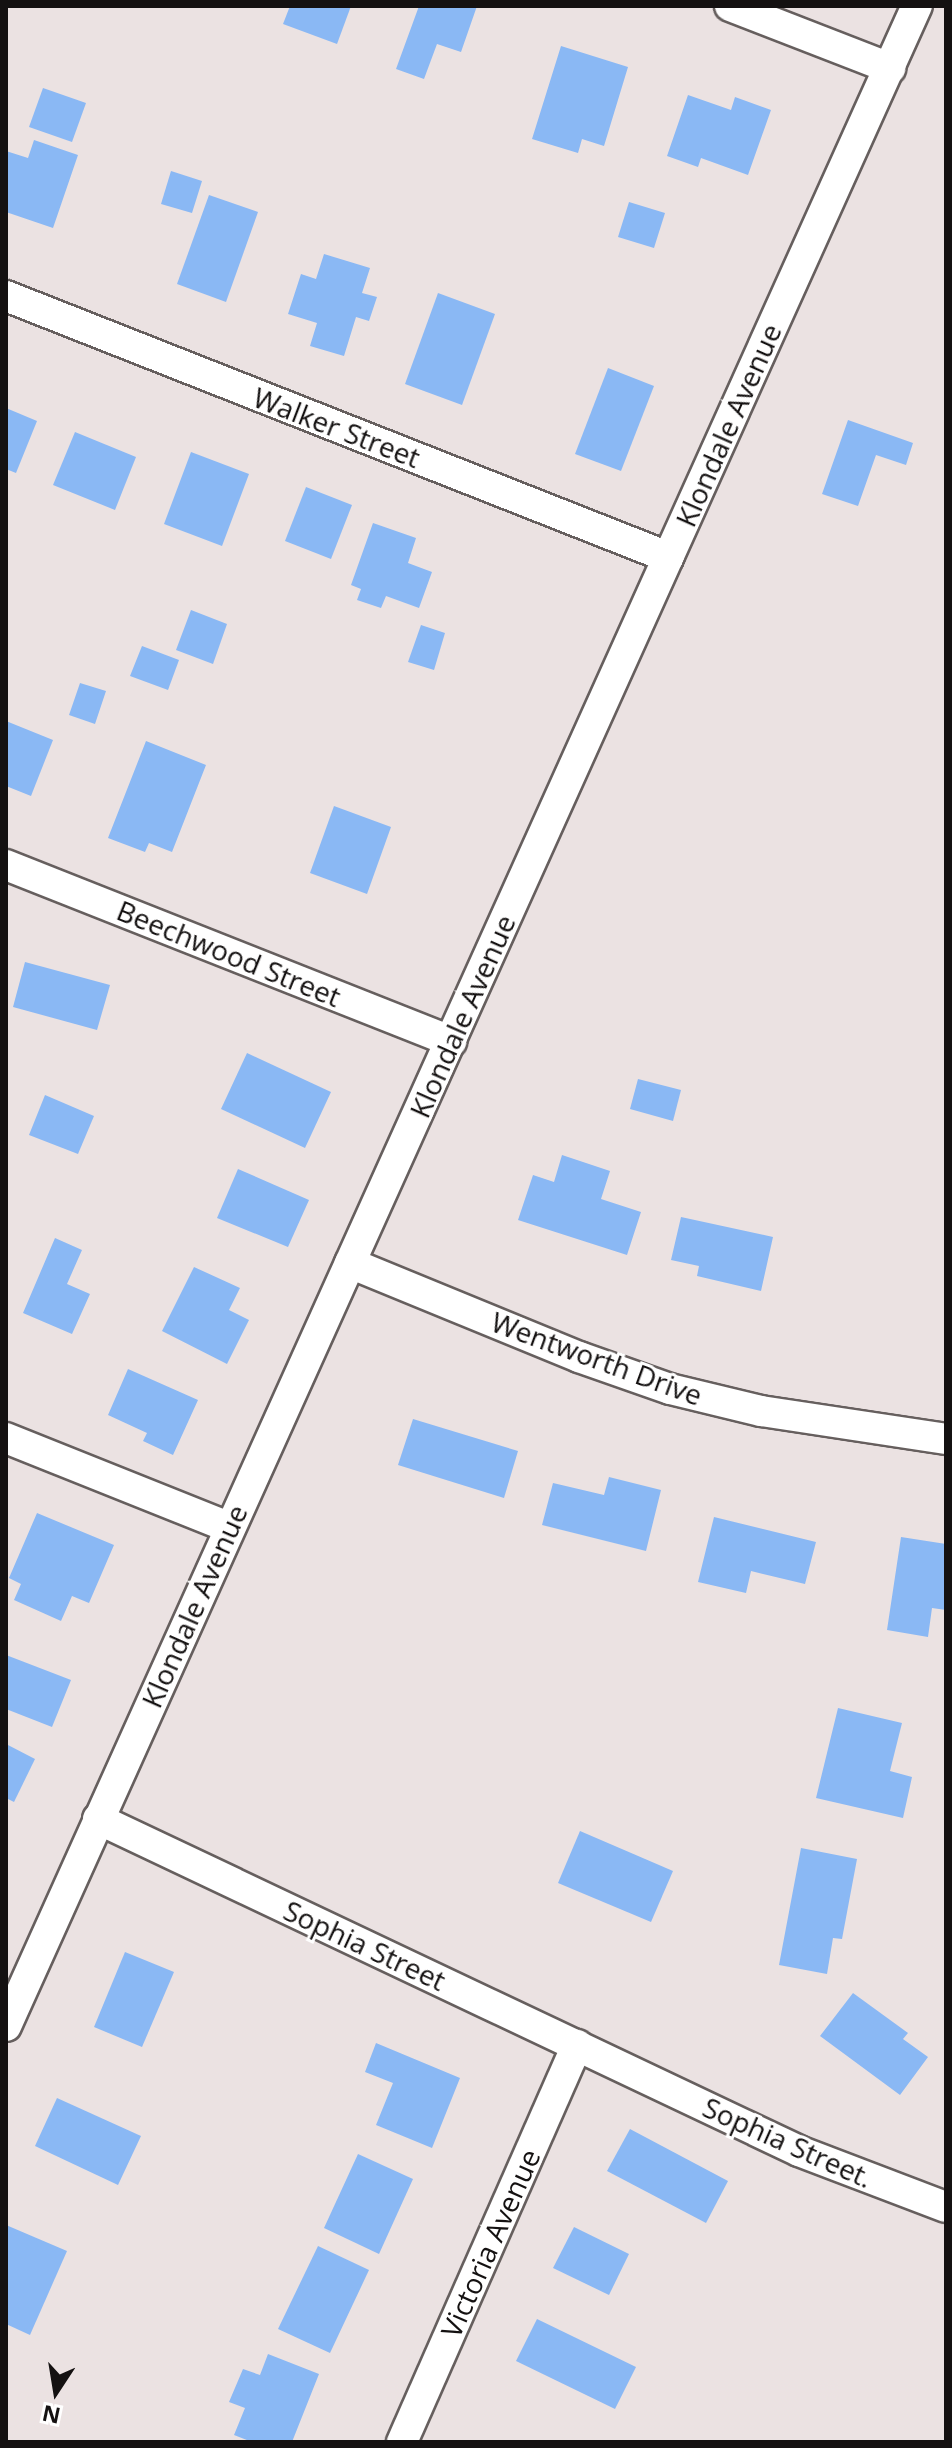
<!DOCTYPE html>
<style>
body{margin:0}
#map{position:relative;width:952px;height:2448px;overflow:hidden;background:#ebe2e2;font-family:"Open Sans",sans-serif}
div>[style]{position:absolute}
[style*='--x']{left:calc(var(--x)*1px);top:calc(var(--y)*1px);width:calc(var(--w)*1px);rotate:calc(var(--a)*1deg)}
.building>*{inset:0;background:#8ab8f4}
.roads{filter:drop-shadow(2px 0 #665f5e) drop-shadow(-2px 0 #665f5e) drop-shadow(0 2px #665f5e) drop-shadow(0 -2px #665f5e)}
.street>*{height:30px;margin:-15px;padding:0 15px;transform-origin:15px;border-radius:15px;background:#fff}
span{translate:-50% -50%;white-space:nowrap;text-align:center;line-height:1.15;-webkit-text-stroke:6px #fff;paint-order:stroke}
.street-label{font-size:28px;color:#141111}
.frame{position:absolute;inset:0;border:8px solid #141111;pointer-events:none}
.north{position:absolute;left:16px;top:2352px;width:80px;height:80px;-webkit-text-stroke:6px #fff;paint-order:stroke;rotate:192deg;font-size:22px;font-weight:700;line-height:32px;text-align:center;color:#141111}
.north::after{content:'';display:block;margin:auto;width:28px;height:36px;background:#141111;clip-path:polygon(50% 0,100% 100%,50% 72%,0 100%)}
</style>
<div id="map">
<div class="building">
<i style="clip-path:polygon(290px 6px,351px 6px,337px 44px,283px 24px)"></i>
<i style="clip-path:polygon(419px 6px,477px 6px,461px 52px,437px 44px,424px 79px,396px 69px)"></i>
<i style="clip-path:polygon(561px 46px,628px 67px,604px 146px,582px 139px,578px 153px,532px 139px)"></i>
<i style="clip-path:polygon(43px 88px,86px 103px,72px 142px,29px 127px)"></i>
<i style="clip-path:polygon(688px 95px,731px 110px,735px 97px,771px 110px,748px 175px,701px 158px,698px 167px,667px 156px)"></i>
<i style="clip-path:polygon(34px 140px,78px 155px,53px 228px,6px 212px,6px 151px,28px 158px)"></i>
<i style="clip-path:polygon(171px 171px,202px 181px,192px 213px,161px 204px)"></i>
<i style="clip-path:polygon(209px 195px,258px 212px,226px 302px,177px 284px)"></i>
<i style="clip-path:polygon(629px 202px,665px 213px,654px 248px,618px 237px)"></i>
<i style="clip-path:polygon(324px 254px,370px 268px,362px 293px,377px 297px,369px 321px,356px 317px,344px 356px,310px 346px,317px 323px,288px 314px,301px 274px,316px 279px)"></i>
<i style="clip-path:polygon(438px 293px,495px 314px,462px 405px,405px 384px)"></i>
<i style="clip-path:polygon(608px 368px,654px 386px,621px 471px,575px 454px)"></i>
<i style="clip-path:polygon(6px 408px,37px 421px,16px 473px,6px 469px)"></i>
<i style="clip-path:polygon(848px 420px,913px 443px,906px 465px,876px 455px,858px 506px,822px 494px)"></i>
<i style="clip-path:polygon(75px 432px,136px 457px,115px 510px,53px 485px)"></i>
<i style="clip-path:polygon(191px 452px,249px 474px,222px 546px,164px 524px)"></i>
<i style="clip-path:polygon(306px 487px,352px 505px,331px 559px,285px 541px)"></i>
<i style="clip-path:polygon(373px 523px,416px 538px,408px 563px,432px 572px,419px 608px,386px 596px,381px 608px,357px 600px,361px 589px,351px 585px)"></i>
<i style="clip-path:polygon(191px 610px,227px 624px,213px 664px,176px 650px)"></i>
<i style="clip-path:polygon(421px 625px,445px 633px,434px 670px,408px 662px)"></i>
<i style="clip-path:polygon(142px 646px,179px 660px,168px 690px,130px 676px)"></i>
<i style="clip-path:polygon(80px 683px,106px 691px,95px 724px,69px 715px)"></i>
<i style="clip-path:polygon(6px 721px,53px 740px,31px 796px,6px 786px)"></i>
<i style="clip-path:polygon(146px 741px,206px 765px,172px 852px,149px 843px,145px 852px,108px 838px)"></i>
<i style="clip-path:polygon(334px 806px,391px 827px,367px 894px,310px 873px)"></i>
<i style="clip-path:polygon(25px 962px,110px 985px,97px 1030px,13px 1007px)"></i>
<i style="clip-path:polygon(247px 1053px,331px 1092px,305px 1148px,221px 1109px)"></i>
<i style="clip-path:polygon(638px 1079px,681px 1090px,673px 1121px,630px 1109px)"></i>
<i style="clip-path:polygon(45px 1095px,94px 1116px,78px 1154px,29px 1135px)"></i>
<i style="clip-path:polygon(562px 1155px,610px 1171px,601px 1199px,641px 1212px,627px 1255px,518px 1220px,533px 1175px,554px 1182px)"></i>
<i style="clip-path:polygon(238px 1169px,309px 1200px,288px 1247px,217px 1218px)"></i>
<i style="clip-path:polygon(681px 1217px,773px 1237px,761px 1291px,697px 1276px,699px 1266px,671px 1260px)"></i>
<i style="clip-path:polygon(55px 1238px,82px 1250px,67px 1284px,90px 1294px,72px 1334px,23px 1313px)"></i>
<i style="clip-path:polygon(194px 1267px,240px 1288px,229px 1310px,249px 1320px,227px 1364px,162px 1331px)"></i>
<i style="clip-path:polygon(128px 1369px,198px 1400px,173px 1455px,143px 1441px,147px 1433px,108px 1415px)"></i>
<i style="clip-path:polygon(413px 1419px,518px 1451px,504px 1498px,398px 1465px)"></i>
<i style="clip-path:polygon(609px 1477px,661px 1490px,646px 1551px,542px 1525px,553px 1483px,604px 1495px)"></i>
<i style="clip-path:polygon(37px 1513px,114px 1545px,89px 1603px,72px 1596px,61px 1621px,14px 1600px,21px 1584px,9px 1578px)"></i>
<i style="clip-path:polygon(714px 1517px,816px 1542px,805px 1584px,751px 1571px,746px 1593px,698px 1582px)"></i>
<i style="clip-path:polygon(901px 1537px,946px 1544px,946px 1610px,932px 1608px,928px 1637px,887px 1630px)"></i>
<i style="clip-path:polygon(6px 1655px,71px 1680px,52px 1727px,6px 1709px)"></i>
<i style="clip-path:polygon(838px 1708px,902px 1723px,890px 1771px,912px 1777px,903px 1818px,816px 1798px)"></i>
<i style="clip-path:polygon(6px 1744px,35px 1759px,14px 1802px,6px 1798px)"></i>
<i style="clip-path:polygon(580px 1831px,673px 1871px,651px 1922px,558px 1883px)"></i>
<i style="clip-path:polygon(801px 1848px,857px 1859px,842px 1939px,833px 1938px,827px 1974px,779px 1965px)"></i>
<i style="clip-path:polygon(125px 1952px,174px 1972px,142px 2047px,94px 2027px)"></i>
<i style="clip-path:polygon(853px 1993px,908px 2033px,903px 2039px,928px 2057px,900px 2095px,820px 2036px)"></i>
<i style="clip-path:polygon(376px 2043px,460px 2078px,432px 2148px,376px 2125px,393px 2083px,365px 2072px)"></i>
<i style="clip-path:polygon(57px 2098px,141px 2136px,118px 2185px,35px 2146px)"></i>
<i style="clip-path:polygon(630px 2129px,728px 2181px,706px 2223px,607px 2171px)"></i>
<i style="clip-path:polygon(358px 2154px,413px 2179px,379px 2254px,324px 2228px)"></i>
<i style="clip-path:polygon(6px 2225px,67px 2251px,30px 2335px,6px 2324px)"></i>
<i style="clip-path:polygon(574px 2227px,629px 2254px,609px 2295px,553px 2268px)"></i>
<i style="clip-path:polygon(318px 2246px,369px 2270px,330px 2353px,278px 2329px)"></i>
<i style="clip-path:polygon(537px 2319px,636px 2367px,615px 2409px,516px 2361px)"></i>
<i style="clip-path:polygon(268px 2354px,319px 2374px,292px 2442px,252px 2442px,234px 2435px,245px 2408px,229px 2402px,243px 2369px,260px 2375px)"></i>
</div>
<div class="roads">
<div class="street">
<i style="--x:730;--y:6;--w:172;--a:21.2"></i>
<i style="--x:6;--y:296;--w:712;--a:21.52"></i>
<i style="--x:6;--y:865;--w:479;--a:21.6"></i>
<i style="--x:350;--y:1263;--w:248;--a:22.3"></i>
<i style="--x:579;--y:1357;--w:96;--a:19.4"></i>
<i style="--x:670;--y:1389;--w:94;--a:13.6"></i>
<i style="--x:761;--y:1411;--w:187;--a:8.6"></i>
<i style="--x:6;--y:1438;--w:239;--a:21.8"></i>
<i style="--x:98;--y:1819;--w:776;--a:25.34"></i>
<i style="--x:799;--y:2151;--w:157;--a:20.9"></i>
<i style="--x:6;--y:2026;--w:2216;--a:-65.73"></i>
<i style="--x:402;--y:2442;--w:434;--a:-66.2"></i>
</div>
</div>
<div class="street-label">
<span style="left:728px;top:425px;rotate:-66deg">Klondale Avenue</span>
<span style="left:337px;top:427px;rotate:21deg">Walker Street</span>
<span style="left:229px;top:953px;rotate:22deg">Beechwood Street</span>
<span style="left:462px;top:1016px;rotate:-66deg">Klondale Avenue</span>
<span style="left:597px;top:1358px;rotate:20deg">Wentworth Drive</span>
<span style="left:194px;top:1606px;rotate:-66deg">Klondale Avenue</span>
<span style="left:365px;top:1945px;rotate:25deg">Sophia Street</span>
<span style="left:788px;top:2142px;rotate:24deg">Sophia Street.</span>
<span style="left:490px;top:2243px;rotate:-66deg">Victoria Avenue</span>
</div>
<div class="frame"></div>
<div class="north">N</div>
</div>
